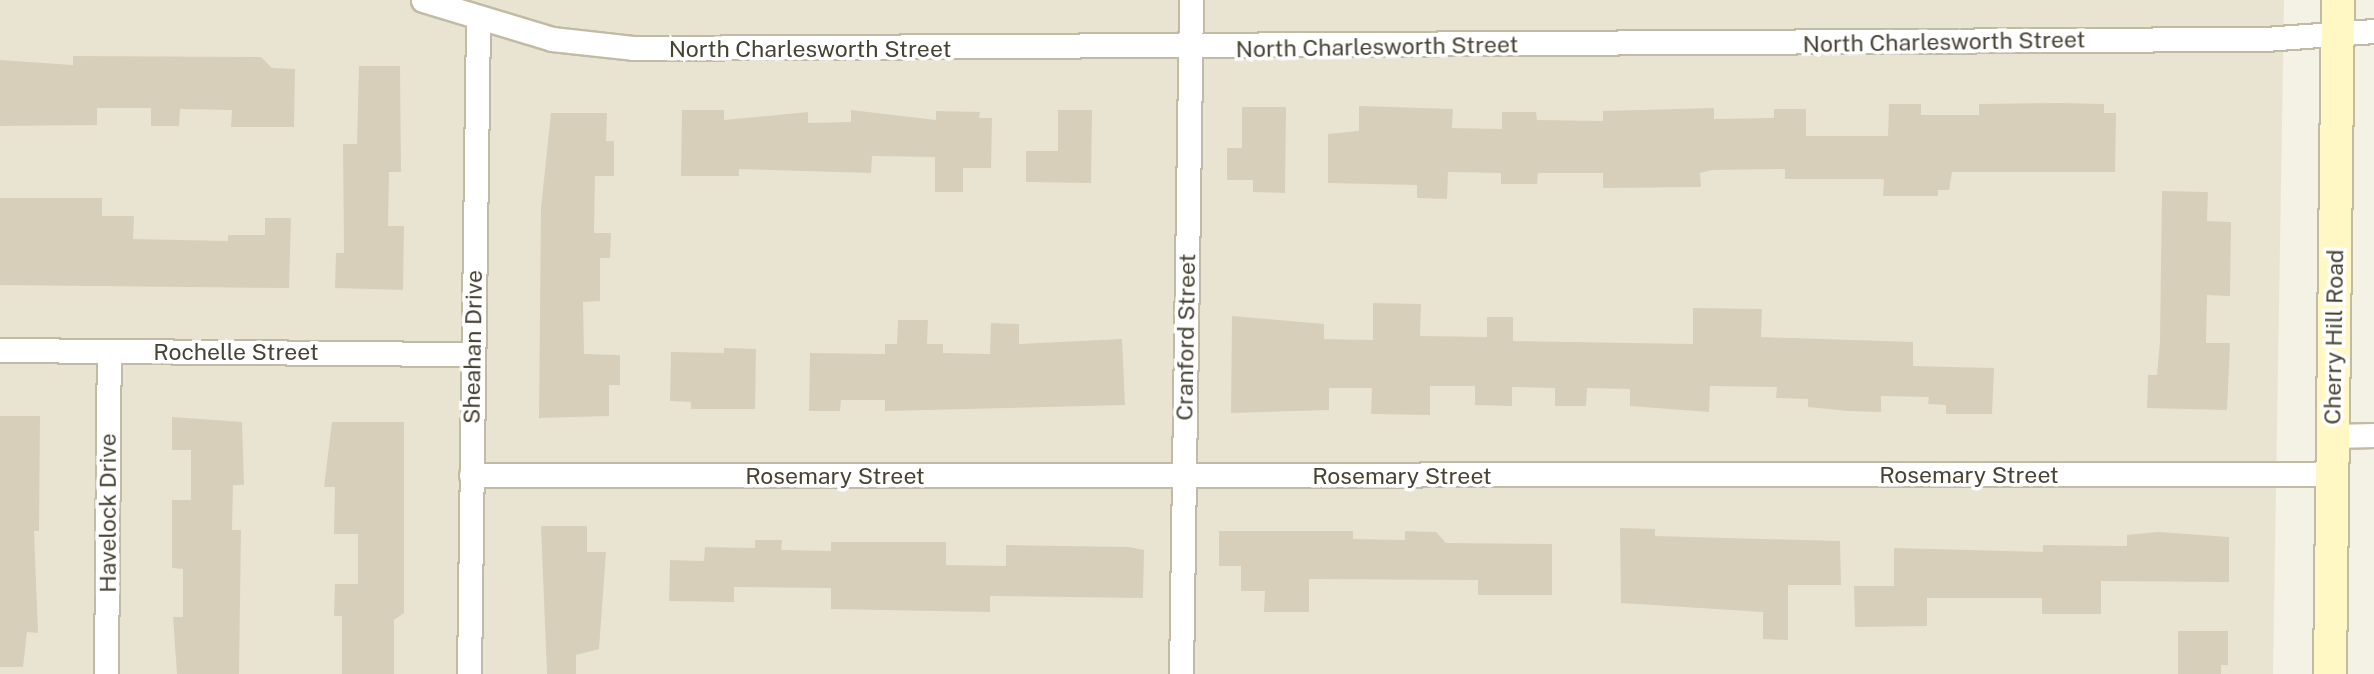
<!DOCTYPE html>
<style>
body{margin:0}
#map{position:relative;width:2374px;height:674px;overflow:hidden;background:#f4f1e5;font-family:"Public Sans",sans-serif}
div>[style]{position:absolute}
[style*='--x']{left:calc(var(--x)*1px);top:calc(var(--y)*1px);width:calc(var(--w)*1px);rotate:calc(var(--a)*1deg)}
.residential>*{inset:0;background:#e9e4d2}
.building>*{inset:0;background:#d7cfb9}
.roads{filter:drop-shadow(2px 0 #c1bba6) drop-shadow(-2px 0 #c1bba6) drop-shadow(0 2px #c1bba6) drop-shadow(0 -2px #c1bba6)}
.street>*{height:23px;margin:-11.5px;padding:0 11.5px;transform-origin:11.5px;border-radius:11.5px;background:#fff}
.secondary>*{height:32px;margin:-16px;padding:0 16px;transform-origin:16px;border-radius:16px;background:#fff8c4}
span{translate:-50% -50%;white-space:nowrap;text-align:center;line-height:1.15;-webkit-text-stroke:7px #fff;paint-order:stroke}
.street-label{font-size:23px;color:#474234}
</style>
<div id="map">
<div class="residential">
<i style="clip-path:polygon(0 0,2284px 0,2273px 674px,0 674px)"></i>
</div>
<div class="building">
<i style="clip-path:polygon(73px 56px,261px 57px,272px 68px,295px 69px,294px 127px,231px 127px,232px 110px,180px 109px,179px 126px,151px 126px,151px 108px,97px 108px,97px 125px,0 126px,0 60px,73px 65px)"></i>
<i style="clip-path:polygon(359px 66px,400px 66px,401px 172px,389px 172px,388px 226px,404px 226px,403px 290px,335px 288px,336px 253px,344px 253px,343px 144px,357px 144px)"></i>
<i style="clip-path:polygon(2060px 103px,2104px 104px,2104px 113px,2116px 113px,2115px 172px,1952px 172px,1949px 190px,1938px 190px,1938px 196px,1883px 196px,1884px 179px,1785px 179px,1785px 169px,1712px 170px,1700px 173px,1701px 187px,1603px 188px,1603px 173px,1538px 173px,1537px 184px,1501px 184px,1501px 173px,1448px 172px,1447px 199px,1417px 198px,1417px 185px,1328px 183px,1328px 134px,1359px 131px,1359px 106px,1453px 109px,1452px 128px,1502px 129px,1502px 112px,1536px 112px,1537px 120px,1603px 121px,1603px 111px,1714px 108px,1714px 119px,1774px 118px,1774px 109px,1806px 109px,1806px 136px,1888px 136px,1889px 104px,1921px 104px,1921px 115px,1979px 115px,1979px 104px)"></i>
<i style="clip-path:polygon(1242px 107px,1286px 107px,1285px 193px,1253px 192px,1253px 180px,1227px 180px,1227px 148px,1242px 148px)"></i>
<i style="clip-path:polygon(682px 110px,724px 110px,724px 120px,808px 112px,808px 123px,851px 122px,851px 110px,936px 120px,936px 111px,980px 112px,979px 118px,992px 118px,991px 168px,963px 168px,963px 192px,935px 192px,935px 157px,872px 156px,871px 173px,739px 169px,739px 176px,681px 176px)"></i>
<i style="clip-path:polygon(1058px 110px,1092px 110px,1091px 183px,1026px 182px,1026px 151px,1058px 151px)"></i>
<i style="clip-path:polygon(551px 113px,607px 113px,606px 141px,614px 141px,614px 176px,595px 176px,594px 233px,611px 233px,610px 258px,600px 258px,600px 301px,583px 302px,584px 354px,620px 355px,620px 385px,609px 385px,609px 416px,539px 418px,541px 208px)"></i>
<i style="clip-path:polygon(2162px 191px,2208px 192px,2207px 221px,2231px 222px,2230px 296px,2207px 295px,2206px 343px,2230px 343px,2227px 410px,2147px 408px,2148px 375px,2157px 375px,2160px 341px)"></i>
<i style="clip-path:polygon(0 198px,102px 198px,102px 216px,134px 216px,133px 239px,228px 241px,228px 235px,265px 235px,265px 218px,291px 218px,289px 288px,0 285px)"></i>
<i style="clip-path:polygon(1373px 303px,1421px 304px,1420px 336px,1487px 337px,1487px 317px,1513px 317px,1513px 341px,1693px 344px,1693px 308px,1762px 309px,1761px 337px,1913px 342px,1913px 366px,1994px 368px,1992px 414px,1946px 414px,1946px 405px,1928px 404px,1929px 397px,1881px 396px,1881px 412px,1848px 411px,1808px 407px,1808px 399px,1776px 398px,1777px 387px,1710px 386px,1709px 412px,1630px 406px,1630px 389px,1587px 388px,1586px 406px,1555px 406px,1555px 388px,1512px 387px,1512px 406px,1475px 405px,1475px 386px,1430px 386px,1430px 415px,1371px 414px,1372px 388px,1329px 388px,1329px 410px,1231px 413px,1232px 316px,1324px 324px,1324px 339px,1373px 340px)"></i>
<i style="clip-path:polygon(898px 320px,928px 320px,927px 344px,943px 344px,943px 353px,990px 354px,991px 323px,1019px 324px,1019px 344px,1122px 339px,1125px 405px,885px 411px,885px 400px,841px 400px,840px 411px,809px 411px,810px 353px,885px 354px,885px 344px,897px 344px)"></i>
<i style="clip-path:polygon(724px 348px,756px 349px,755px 409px,691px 409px,691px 402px,670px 401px,671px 352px,724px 353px)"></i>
<i style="clip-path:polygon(0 416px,40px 416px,39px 531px,34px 531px,38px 633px,27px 632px,23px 667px,0 667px)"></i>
<i style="clip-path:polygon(172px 417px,242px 422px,244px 485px,233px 485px,232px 530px,241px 530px,239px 674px,177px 674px,173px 617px,183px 617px,183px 569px,172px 568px,172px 500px,191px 500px,191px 450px,172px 450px)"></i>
<i style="clip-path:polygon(332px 422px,404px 422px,404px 613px,394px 620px,394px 674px,342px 674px,342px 616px,334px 616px,335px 584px,358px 584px,358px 534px,334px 534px,335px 487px,324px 487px)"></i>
<i style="clip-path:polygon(541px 526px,587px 526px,587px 552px,606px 552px,599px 649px,576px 655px,576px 674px,547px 674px)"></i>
<i style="clip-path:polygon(1620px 528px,1655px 529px,1655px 536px,1840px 541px,1841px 585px,1788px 585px,1788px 640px,1763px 639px,1763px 612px,1621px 603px)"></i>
<i style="clip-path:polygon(1219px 531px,1353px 531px,1353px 539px,1405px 540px,1405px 531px,1436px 532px,1446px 543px,1552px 544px,1552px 595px,1478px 595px,1478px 580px,1309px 579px,1309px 612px,1264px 612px,1265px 591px,1241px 591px,1241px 566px,1219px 566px)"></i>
<i style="clip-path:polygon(2158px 532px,2229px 537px,2229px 582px,2101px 581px,2101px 614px,2042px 614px,2042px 598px,1927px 598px,1927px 626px,1855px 627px,1854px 586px,1894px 586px,1894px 548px,2043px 552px,2043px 545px,2127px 546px,2127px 535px)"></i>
<i style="clip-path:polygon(755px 540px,782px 540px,781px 550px,831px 551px,831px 542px,946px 542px,946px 565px,1006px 566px,1006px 545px,1129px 547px,1144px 550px,1143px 598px,990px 596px,990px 612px,831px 609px,831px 588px,734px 587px,734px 602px,669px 601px,670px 560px,704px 561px,705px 547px,755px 548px)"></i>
<i style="clip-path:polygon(2178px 631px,2228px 631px,2228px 665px,2221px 665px,2221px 674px,2178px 674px)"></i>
</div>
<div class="roads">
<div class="street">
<i style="--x:423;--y:0;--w:135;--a:16.8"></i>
<i style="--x:552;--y:39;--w:81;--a:6.3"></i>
<i style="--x:633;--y:48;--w:1632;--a:-0.32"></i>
<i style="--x:2265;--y:39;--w:109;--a:-4.2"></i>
<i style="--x:0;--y:350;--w:472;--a:0.5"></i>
<i style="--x:2333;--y:436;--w:41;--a:-1.4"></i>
<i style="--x:471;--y:475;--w:1862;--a:-0.03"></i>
<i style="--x:106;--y:674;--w:323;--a:-89.5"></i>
<i style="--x:469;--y:674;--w:655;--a:-89.21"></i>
<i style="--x:1181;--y:674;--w:674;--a:-89.15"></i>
</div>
<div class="secondary">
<i style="--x:2330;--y:674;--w:674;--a:-89.32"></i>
</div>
</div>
<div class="street-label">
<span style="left:1944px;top:42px;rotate:-1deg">North Charlesworth Street</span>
<span style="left:1377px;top:47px;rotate:-1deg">North Charlesworth Street</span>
<span style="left:810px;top:49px">North Charlesworth Street</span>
<span style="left:1186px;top:337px;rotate:-89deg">Cranford Street</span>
<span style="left:2334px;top:337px;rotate:-89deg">Cherry Hill Road</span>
<span style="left:473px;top:347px;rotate:-89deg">Sheahan Drive</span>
<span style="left:236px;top:352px">Rochelle Street</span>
<span style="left:1969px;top:475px">Rosemary Street</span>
<span style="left:835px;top:476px">Rosemary Street</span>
<span style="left:1402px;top:476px">Rosemary Street</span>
<span style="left:108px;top:513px;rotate:-90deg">Havelock Drive</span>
</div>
</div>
